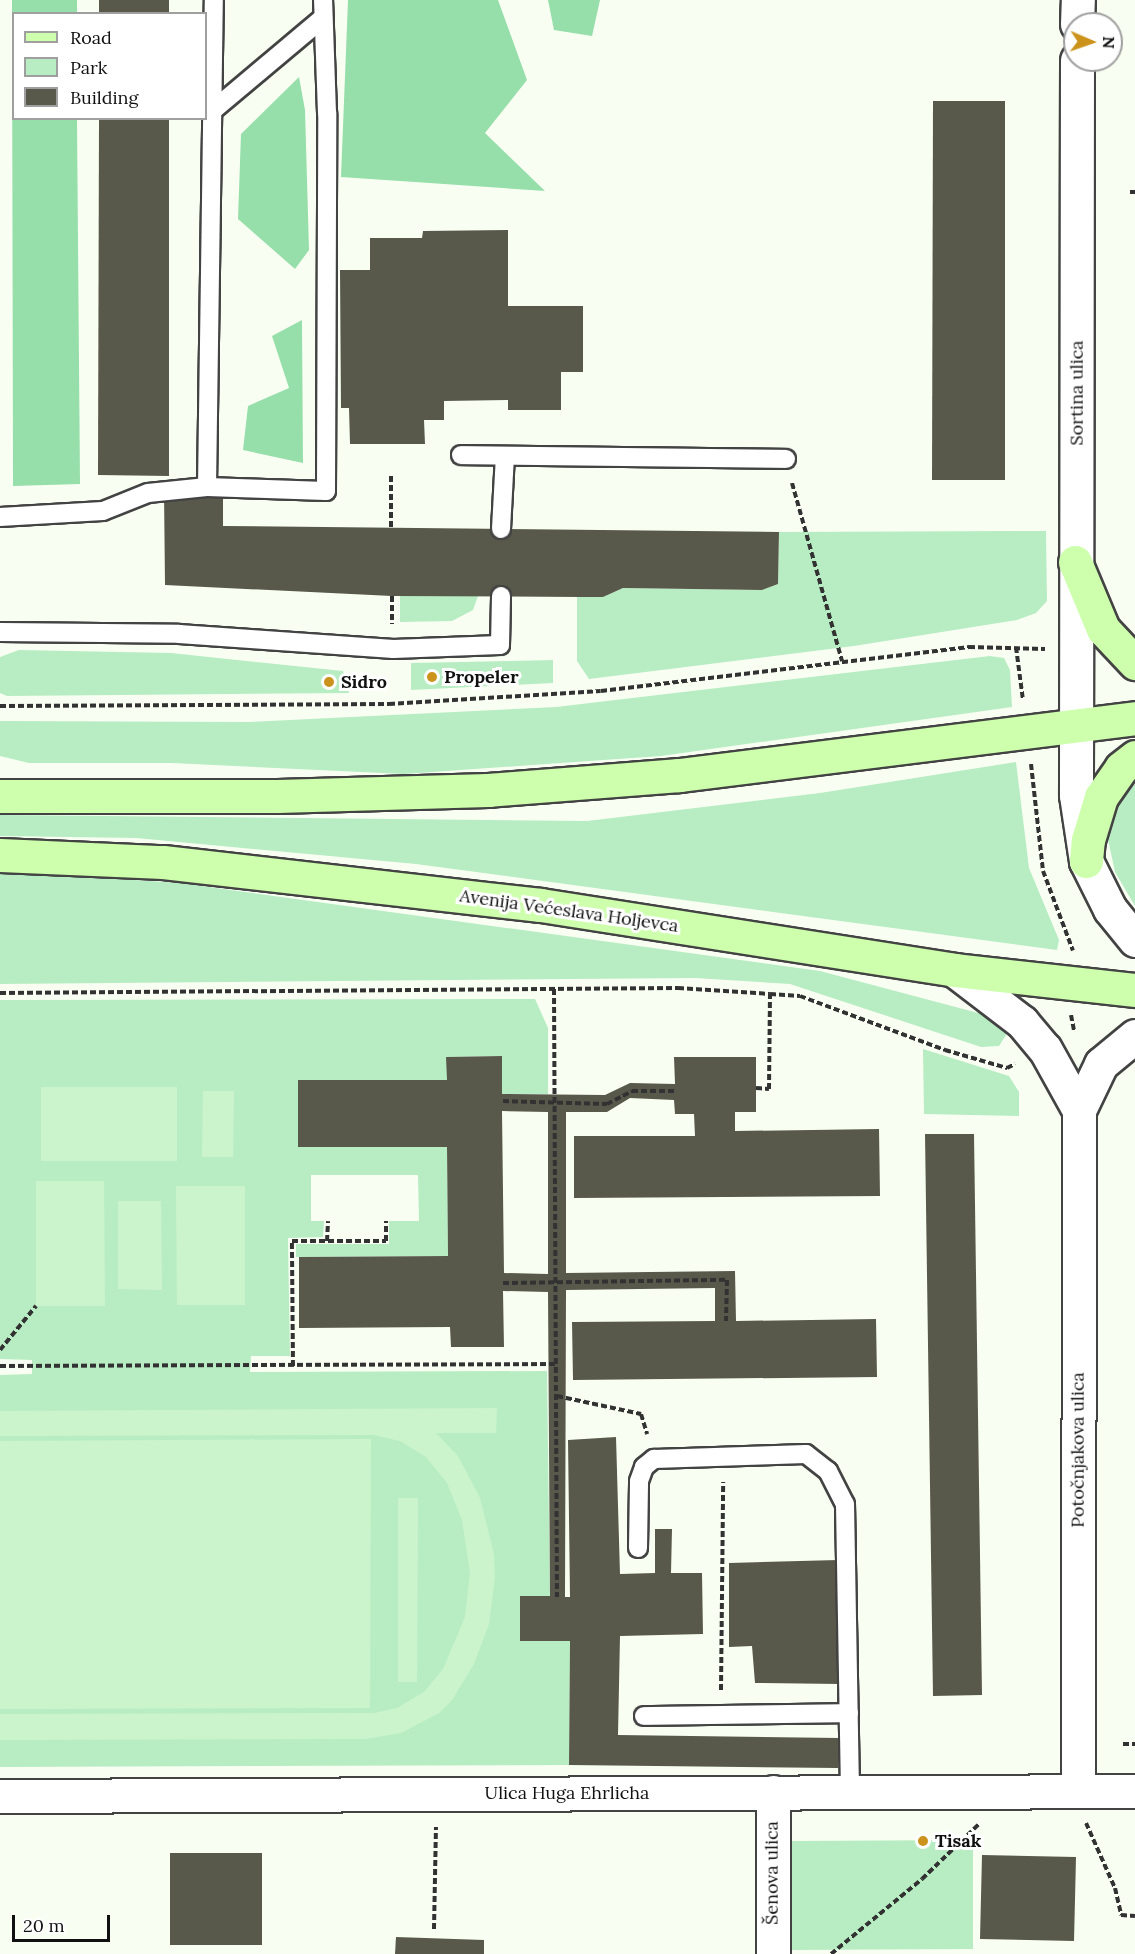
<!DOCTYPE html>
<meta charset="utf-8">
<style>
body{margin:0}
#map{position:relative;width:1135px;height:1954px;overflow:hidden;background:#f8fff2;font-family:Lora,serif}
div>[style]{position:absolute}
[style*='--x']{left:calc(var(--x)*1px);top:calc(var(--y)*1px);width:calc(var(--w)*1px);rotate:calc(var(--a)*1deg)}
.green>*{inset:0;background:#b8edc3}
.forest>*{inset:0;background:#96dfaa}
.pitch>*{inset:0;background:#cbf4cd}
.building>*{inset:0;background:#58594b}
.path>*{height:4px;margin-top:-2px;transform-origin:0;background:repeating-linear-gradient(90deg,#323232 0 6px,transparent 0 9px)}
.roads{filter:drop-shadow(2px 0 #434343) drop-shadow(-2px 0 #434343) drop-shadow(0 2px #434343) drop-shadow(0 -2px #434343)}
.lane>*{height:18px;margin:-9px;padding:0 9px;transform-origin:9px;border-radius:9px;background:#fff}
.street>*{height:33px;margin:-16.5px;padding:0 16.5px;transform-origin:16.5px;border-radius:16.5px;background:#fff}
.secondary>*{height:33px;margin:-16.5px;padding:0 16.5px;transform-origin:16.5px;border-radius:16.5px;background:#cdffad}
.dots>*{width:16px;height:16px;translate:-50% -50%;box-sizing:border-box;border:3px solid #fff;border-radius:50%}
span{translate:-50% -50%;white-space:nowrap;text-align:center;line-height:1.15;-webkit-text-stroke:6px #fff;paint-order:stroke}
.street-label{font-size:18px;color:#101010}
.poi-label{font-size:18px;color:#101010;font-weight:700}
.left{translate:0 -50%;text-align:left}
.legend{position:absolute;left:12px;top:12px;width:195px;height:108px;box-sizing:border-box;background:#fff;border:2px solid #9f9f9f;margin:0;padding:8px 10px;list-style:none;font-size:18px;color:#101010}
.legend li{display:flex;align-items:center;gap:12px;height:30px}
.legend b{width:30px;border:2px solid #9f9f9f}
.north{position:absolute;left:1063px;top:12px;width:60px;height:60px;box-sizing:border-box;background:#fff;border:2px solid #9f9f9f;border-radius:50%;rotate:92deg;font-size:16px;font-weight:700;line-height:24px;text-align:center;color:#101010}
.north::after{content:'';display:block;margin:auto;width:21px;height:27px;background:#cc931c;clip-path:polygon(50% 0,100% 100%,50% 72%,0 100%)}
.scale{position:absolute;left:12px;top:1915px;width:98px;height:27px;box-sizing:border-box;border:3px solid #101010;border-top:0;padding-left:8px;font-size:18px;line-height:21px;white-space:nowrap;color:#101010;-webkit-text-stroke:4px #fff;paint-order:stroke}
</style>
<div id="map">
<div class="green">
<i style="clip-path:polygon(1046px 531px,1047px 601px,1036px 613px,1017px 620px,854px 646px,589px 679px,577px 661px,577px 597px,603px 597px,623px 588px,762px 590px,778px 584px,779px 532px)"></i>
<i style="clip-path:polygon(400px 596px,478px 596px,473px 610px,452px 621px,400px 622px)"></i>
<i style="clip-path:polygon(19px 650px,171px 653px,343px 671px,349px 693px,7px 696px,0 693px,0 657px)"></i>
<i style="clip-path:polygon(990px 656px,1004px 658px,1010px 670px,1012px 707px,661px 756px,404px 774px,172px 763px,29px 763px,0 756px,0 721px,250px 722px,556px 707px)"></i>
<i style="clip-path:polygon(553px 660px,553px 683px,411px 690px,411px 663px)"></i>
<i style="clip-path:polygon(1016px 762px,1029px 868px,1059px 940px,1057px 950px,416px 864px,136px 838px,0 836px,0 815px,587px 821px,820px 793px)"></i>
<i style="clip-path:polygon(1135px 776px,1135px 906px,1115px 872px,1105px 825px,1124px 784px)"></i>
<i style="clip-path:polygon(0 871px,180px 883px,820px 971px,982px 1014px,1007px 1027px,1008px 1032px,999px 1046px,981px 1047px,790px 984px,695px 978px,0 984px)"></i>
<i style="clip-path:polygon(535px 999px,548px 1028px,548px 1094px,502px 1094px,502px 1056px,447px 1057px,447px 1080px,298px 1080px,298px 1147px,447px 1147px,448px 1256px,296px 1257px,296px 1244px,389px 1244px,389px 1221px,419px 1221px,418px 1175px,311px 1175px,311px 1221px,324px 1221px,323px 1237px,288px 1238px,290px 1356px,251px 1356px,250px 1372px,547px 1371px,550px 1596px,520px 1596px,520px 1641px,570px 1641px,569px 1765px,0 1767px,0 1375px,32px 1374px,32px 1360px,0 1359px,0 1000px)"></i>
<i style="clip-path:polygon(923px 1049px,1009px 1076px,1019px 1092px,1019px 1116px,924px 1114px)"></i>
<i style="clip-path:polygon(973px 1840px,973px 1949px,790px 1950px,791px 1841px)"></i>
</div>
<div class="forest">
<i style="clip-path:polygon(12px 0,77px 0,77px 13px,14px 14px,14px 118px,77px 119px,80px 484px,13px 486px)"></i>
<i style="clip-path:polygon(348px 0,498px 0,527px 80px,485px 133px,545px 191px,341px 177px)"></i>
<i style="clip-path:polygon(548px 0,600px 0,592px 36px,554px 30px)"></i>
<i style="clip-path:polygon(299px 77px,305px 110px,309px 250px,295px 269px,238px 219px,241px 134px)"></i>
<i style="clip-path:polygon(302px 320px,303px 463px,243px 450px,248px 406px,289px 388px,272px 336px)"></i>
</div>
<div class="pitch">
<i style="clip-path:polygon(41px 1087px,177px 1087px,177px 1161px,41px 1161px)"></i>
<i style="clip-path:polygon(203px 1091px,234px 1091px,233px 1157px,202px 1157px)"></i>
<i style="clip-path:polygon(36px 1181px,104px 1181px,105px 1306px,36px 1306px)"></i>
<i style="clip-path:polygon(176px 1186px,245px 1186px,245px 1305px,177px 1305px)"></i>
<i style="clip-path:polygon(118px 1201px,161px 1201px,162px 1290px,118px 1289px)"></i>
<i style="clip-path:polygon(497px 1408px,496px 1433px,436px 1433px,458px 1456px,480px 1498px,494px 1554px,495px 1577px,489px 1624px,474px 1664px,452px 1700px,439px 1713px,401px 1733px,365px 1739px,0 1740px,0 1714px,374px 1713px,397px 1708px,424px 1692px,443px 1669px,465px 1617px,470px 1573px,462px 1520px,447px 1483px,426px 1457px,400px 1441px,374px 1435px,0 1436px,0 1411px)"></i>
<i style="clip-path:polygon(371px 1439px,370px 1708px,0 1709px,0 1441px)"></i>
<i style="clip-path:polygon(398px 1498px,418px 1498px,417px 1682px,398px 1682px)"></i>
</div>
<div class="building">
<i style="clip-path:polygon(99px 0,169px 0,169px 14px,99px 14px)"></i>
<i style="clip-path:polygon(933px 101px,1005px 101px,1005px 480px,932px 480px)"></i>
<i style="clip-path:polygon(99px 118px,169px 118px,169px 476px,98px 475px)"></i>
<i style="clip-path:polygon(508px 230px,508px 306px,583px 306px,583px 372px,561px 372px,561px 410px,508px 410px,508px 400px,444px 401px,444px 420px,424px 420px,425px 444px,350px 444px,349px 408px,341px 408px,340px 270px,370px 270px,370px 238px,422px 238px,423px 231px)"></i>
<i style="clip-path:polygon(164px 492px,223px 492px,223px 526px,779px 532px,778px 584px,762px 590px,623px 588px,603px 597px,581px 597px,392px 596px,165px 585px)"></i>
<i style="clip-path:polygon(evenodd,502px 1056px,502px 1094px,605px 1095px,630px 1083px,675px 1084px,674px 1057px,756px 1057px,756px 1112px,735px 1112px,735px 1131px,879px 1129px,880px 1196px,574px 1198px,574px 1136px,695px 1136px,694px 1114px,675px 1114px,674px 1100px,630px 1098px,607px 1112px,566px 1112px,566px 1273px,735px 1271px,736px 1321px,876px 1319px,877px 1377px,573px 1380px,572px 1322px,715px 1321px,715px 1288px,566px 1290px,565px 1597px,570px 1597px,568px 1440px,616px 1437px,620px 1574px,655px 1573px,655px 1529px,672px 1529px,671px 1573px,702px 1573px,703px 1634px,620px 1636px,618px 1735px,839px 1738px,838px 1768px,569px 1765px,570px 1641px,520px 1641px,520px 1596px,550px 1596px,548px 1292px,503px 1291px,504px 1347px,451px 1347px,450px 1327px,299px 1328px,299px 1257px,448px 1256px,447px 1147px,298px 1147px,298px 1080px,447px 1080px,446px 1057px,502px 1056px,502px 1111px,548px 1112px,548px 1274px,504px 1273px,502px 1111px)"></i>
<i style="clip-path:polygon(925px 1134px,974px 1134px,982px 1695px,933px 1696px)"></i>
<i style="clip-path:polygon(838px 1560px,840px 1684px,755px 1683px,752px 1646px,729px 1647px,729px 1563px)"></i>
<i style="clip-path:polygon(170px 1853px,262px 1853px,262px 1945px,170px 1945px)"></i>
<i style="clip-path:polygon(982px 1855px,1076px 1857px,1074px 1941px,980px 1939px)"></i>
<i style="clip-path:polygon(396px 1937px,484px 1940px,484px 1954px,395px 1954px)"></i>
</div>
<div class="path">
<i style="--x:1130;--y:192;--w:5;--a:0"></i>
<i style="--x:792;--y:483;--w:185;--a:74.3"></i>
<i style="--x:391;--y:527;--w:53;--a:-90"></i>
<i style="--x:392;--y:596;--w:28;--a:90"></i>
<i style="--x:1016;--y:647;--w:53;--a:82.5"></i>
<i style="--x:0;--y:706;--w:389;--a:-0.3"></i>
<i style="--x:389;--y:704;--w:212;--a:-3.5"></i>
<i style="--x:601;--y:691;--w:371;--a:-6.8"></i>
<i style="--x:969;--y:647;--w:76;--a:1.5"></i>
<i style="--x:1031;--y:764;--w:108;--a:83.6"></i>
<i style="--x:1043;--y:871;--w:85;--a:69.4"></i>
<i style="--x:554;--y:989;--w:608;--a:89.72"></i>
<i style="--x:0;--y:993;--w:678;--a:-0.42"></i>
<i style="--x:678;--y:988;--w:92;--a:3.7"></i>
<i style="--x:770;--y:994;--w:30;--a:4"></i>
<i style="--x:800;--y:996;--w:155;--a:20.4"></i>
<i style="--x:945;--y:1050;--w:65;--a:16.2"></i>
<i style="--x:1007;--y:1068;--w:9;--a:-27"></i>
<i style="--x:1071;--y:1015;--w:16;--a:79"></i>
<i style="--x:756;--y:1088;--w:13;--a:4"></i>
<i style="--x:769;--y:1089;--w:95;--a:-89.4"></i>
<i style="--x:503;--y:1101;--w:104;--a:1.7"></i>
<i style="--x:607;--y:1104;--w:28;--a:-27"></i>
<i style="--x:632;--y:1091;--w:42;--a:0"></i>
<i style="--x:327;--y:1241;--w:20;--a:-87"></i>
<i style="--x:503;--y:1283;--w:224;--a:-0.8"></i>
<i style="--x:727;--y:1280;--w:41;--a:91.4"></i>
<i style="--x:0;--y:1350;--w:57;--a:-50.7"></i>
<i style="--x:0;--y:1366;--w:557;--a:-0.21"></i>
<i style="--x:293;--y:1366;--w:125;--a:-90.5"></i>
<i style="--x:292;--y:1241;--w:94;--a:0"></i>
<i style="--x:386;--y:1241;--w:20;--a:-90"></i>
<i style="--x:557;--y:1396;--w:86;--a:12.1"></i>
<i style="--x:641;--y:1414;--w:21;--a:73"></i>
<i style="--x:721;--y:1690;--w:208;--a:-89.4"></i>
<i style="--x:1123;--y:1744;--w:12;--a:0"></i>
<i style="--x:1086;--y:1823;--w:71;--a:66"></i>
<i style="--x:1115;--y:1888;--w:28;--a:77"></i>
<i style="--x:1121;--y:1915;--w:14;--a:4"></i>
<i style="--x:434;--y:1929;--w:102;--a:-88.9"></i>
<i style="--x:831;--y:1954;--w:118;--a:-39.5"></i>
<i style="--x:922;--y:1879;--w:79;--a:-44"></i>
</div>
<div class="roads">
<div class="lane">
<i style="--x:212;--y:111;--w:145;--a:-40"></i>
<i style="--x:461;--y:455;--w:325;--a:0.7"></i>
<i style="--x:207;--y:487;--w:487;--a:-89.2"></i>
<i style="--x:0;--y:517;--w:103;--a:-3.3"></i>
<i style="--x:103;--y:511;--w:48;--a:-21.8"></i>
<i style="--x:148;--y:493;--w:59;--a:-5.8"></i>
<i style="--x:207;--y:487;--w:119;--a:1.9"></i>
<i style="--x:326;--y:491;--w:378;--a:-89.8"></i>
<i style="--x:327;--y:113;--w:113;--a:-92"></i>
<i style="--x:501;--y:529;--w:73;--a:-86.9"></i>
<i style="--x:0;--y:632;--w:179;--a:0.6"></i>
<i style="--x:179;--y:634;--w:215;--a:4"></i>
<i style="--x:393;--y:649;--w:107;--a:-2.1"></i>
<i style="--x:500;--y:645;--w:49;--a:-88.8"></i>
<i style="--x:638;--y:1548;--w:67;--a:-89.1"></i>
<i style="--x:639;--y:1481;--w:15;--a:-70"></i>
<i style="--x:644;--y:1467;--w:13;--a:-39"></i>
<i style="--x:654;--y:1459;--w:152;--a:-1.9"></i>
<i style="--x:806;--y:1454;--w:28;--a:38"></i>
<i style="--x:828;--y:1471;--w:37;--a:63"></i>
<i style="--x:845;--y:1504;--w:288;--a:89"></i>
<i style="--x:644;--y:1716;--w:205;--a:-0.8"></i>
</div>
<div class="street">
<i style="--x:1077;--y:24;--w:24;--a:-88"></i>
<i style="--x:1077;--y:60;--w:735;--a:90.08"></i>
<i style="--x:1076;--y:795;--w:67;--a:81.4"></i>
<i style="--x:1086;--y:861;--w:54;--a:63.4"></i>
<i style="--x:1110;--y:909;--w:40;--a:51"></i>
<i style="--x:954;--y:970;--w:86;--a:37.4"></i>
<i style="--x:1022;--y:1022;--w:35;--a:50"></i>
<i style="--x:1045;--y:1049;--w:70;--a:60.9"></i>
<i style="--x:1078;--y:1791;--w:681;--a:-89.92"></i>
<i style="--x:1079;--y:1110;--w:51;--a:-64.4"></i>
<i style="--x:1101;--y:1064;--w:44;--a:-39.5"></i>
<i style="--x:0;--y:1796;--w:1135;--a:-0.25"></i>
<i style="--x:773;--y:1954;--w:162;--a:-90"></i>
</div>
<div class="secondary">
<i style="--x:1075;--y:562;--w:73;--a:67.3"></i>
<i style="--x:1103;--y:629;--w:47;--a:46.7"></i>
<i style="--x:0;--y:796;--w:277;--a:0"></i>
<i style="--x:277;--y:796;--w:211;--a:-1.6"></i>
<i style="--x:488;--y:790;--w:192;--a:-4.5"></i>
<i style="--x:679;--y:775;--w:460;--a:-7.1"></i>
<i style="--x:0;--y:855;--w:163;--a:2.5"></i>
<i style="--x:163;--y:862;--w:380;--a:6.5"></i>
<i style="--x:541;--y:905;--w:418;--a:8.9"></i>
<i style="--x:954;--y:970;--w:182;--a:6.3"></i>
<i style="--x:1086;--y:861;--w:21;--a:-85"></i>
<i style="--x:1088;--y:840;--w:45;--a:-73.2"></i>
<i style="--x:1101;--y:797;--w:35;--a:-55"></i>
<i style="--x:1121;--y:768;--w:18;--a:-38"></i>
</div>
</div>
<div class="dots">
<i style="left:432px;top:677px;background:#cc931c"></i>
<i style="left:329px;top:682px;background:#cc931c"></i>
<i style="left:923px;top:1841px;background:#cc931c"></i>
</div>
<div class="street-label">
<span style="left:1077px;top:393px;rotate:-90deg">Sortina ulica</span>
<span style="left:569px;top:911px;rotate:8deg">Avenija Većeslava Holjevca</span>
<span style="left:1078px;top:1450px;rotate:-90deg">Potočnjakova ulica</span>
<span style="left:567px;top:1793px">Ulica Huga Ehrlicha</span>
<span style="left:772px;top:1873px;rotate:-90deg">Šenova ulica</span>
</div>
<div class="poi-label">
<span class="left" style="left:444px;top:677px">Propeler</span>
<span class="left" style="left:341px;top:682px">Sidro</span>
<span class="left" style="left:935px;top:1841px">Tisak</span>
</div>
<ul class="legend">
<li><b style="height:8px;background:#cdffad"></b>Road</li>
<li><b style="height:16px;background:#b8edc3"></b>Park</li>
<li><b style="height:16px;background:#58594b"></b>Building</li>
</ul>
<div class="north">N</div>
<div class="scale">20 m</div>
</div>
